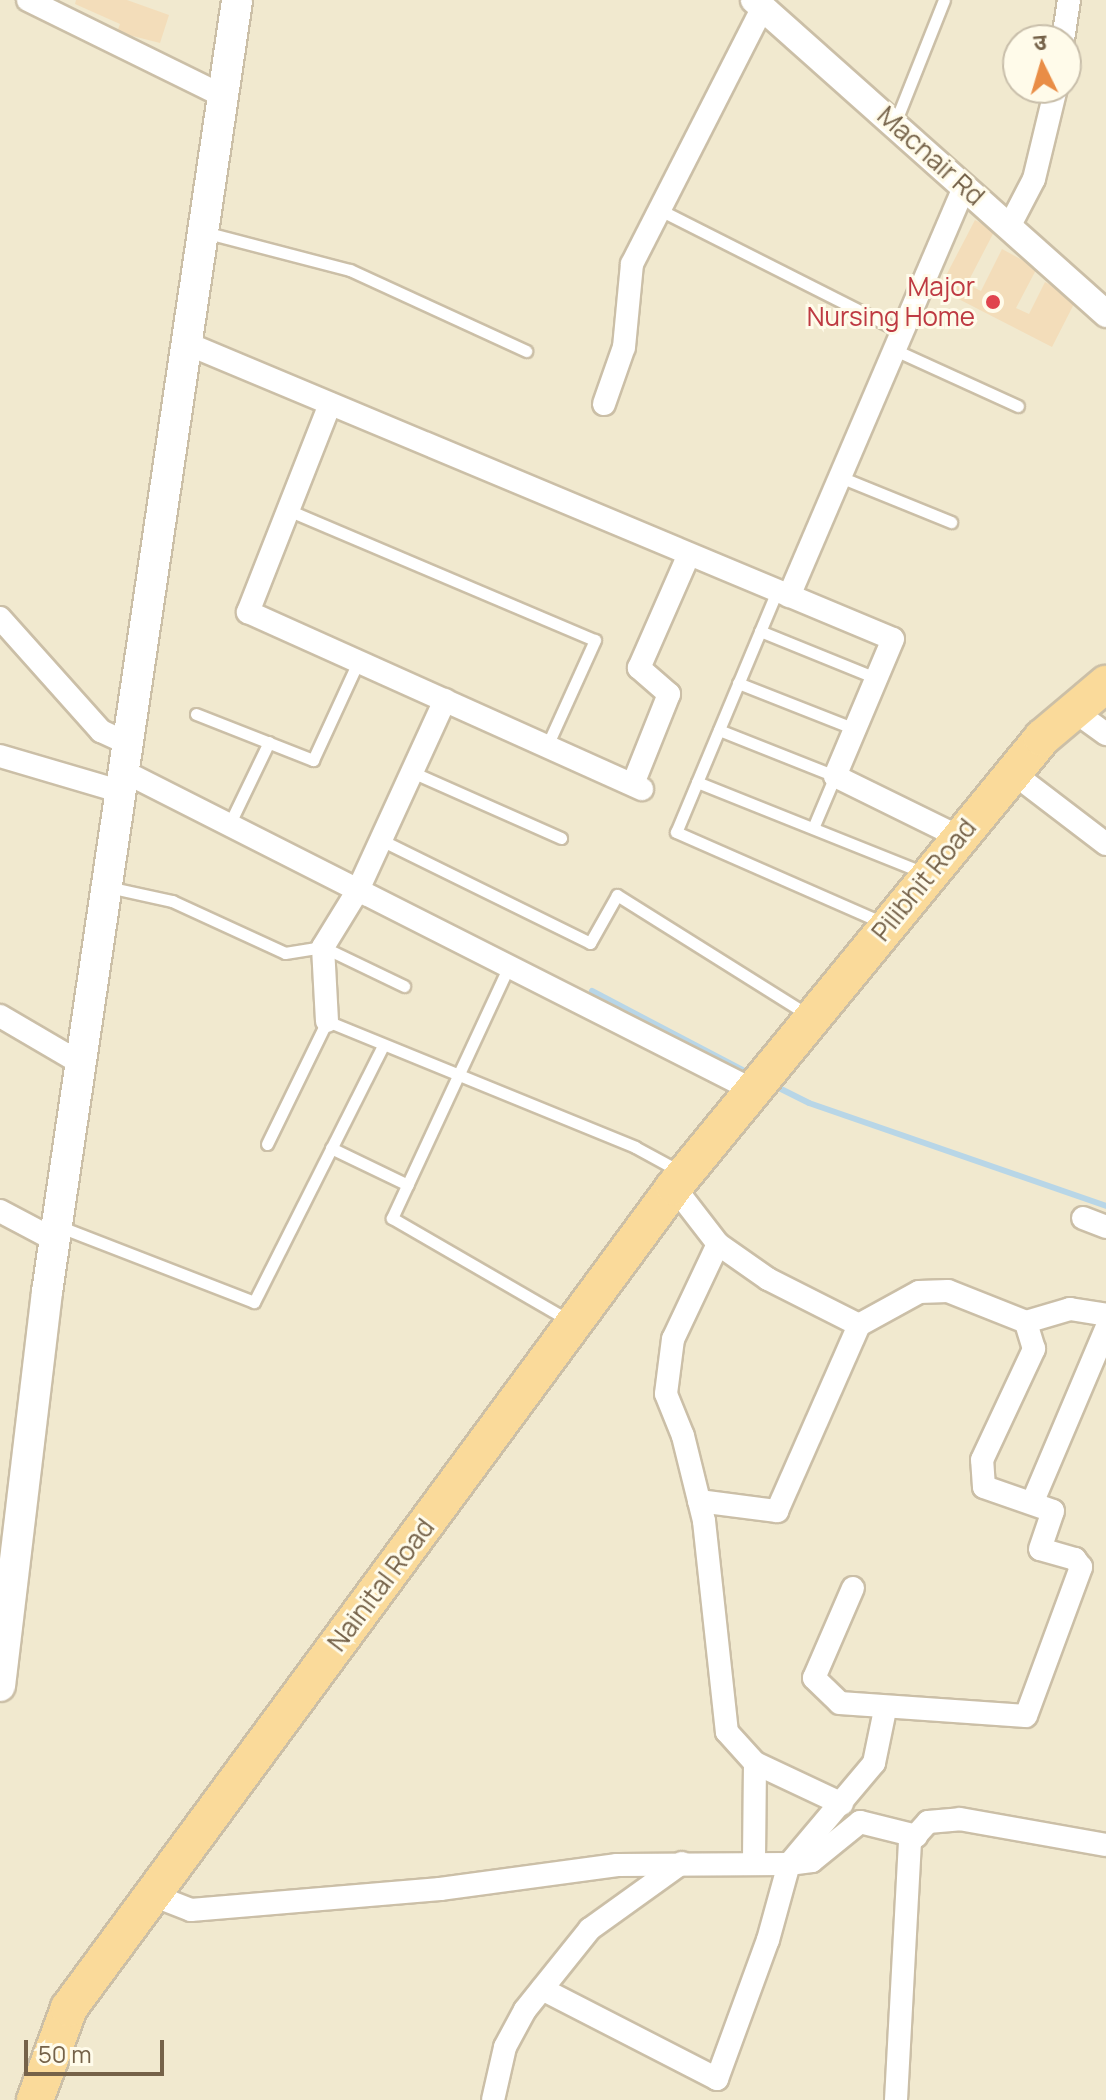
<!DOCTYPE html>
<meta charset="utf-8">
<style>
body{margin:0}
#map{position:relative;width:1106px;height:2100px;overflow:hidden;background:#fdf8e3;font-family:Manrope,"Noto Sans Devanagari",sans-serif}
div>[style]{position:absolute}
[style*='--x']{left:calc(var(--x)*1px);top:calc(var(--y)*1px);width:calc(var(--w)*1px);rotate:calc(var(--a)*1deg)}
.residential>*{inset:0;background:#f1e9cf}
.stream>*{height:6px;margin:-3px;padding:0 3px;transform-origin:3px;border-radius:3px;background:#b8d6e7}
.building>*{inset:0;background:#f3ddba}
.roads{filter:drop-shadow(2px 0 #cbbfa7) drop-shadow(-2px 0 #cbbfa7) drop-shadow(0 2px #cbbfa7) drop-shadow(0 -2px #cbbfa7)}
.service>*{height:11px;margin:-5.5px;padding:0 5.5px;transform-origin:5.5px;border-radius:5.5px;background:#fff}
.minor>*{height:22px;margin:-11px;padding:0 11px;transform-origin:11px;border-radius:11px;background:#fff}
.tertiary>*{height:26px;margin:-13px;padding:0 13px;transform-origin:13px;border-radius:13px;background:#fff}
.secondary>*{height:30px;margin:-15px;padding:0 15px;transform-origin:15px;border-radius:15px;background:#fff}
.trunk>*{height:36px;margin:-18px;padding:0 18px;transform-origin:18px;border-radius:18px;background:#fada9a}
.dots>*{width:22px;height:22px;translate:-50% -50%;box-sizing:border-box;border:4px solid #fffbea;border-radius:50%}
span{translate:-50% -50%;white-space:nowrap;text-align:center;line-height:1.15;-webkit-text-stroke:6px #fffbea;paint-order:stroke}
.street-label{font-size:26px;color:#756249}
.health-label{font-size:26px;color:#be3a42}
.right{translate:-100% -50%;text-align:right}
.north{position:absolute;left:1002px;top:24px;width:80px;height:80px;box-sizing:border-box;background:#fffbea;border:2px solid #c8beaa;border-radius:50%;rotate:355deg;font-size:22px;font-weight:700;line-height:32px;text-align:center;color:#756249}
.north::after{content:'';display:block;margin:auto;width:28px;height:36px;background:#e98d46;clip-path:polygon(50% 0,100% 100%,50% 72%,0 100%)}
.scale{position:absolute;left:24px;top:2040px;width:140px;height:36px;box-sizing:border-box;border:4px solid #756249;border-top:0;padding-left:10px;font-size:24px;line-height:28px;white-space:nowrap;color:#756249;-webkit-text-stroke:6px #fffbea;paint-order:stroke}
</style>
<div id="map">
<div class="residential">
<i style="clip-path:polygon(evenodd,0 0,1106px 0,1106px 2100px,0 2100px,0 0,1018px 40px,1066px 40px,1066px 88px,1018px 88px,1018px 40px)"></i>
</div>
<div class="stream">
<i style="--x:592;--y:991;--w:178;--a:27.7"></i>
<i style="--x:771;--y:1084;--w:42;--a:26.6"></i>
<i style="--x:809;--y:1103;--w:314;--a:19.1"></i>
</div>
<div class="building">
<i style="clip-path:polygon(76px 0,127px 0,169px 15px,160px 43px,117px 32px,120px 24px,75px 4px)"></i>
<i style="clip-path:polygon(975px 220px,995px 230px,967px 284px,981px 291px,1002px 249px,1037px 268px,1016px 308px,1029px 314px,1045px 282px,1077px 298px,1052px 347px,939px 289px)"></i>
</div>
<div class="roads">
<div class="service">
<i style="--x:895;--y:123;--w:132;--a:-68.3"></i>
<i style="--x:660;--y:210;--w:271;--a:26.8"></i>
<i style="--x:204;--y:232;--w:151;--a:14.6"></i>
<i style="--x:350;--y:270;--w:194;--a:24.7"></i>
<i style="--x:895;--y:350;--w:135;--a:24.5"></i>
<i style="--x:840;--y:477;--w:120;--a:22.1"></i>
<i style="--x:288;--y:510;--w:333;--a:23"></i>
<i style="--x:595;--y:640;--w:116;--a:114.4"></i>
<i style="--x:777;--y:591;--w:261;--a:112.7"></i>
<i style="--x:676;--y:832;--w:226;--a:23.7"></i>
<i style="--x:760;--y:631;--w:125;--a:22.1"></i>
<i style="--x:738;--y:683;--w:126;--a:21.5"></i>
<i style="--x:196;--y:714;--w:126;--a:21.5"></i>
<i style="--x:313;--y:760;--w:108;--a:-65.3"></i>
<i style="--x:719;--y:730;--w:125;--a:21.6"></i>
<i style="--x:835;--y:776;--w:56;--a:112.9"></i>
<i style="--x:412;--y:772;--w:163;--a:23.9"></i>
<i style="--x:697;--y:782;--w:245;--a:21.8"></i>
<i style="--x:229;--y:825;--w:92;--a:-64.3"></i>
<i style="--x:381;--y:840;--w:233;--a:26.2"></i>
<i style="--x:590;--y:943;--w:55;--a:-60.6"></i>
<i style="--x:617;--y:895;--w:228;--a:32.1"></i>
<i style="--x:108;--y:887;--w:66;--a:12.3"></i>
<i style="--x:172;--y:901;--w:124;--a:24.7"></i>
<i style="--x:285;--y:953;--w:38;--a:-9"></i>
<i style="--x:323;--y:947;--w:90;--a:25.7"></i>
<i style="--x:509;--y:966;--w:278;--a:114.9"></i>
<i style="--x:392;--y:1218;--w:206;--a:30.1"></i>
<i style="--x:267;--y:1144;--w:137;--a:-64"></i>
<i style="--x:327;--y:1021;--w:333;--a:22.2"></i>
<i style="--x:635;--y:1147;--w:50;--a:28.6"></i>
<i style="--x:331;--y:1148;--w:85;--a:25.7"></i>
<i style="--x:58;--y:1226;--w:210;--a:21.2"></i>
<i style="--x:254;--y:1302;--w:287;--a:-63.3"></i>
</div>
<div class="minor">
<i style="--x:28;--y:0;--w:217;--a:26.2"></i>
<i style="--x:1063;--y:40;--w:40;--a:-81.5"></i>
<i style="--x:1009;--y:227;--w:54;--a:-62.5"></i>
<i style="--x:1034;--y:179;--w:94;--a:-76.4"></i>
<i style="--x:188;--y:344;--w:764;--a:22.71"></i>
<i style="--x:893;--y:639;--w:149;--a:112.9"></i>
<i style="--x:835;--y:776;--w:138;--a:26.2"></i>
<i style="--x:330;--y:404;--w:224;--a:111.5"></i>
<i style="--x:248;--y:612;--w:432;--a:24.2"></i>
<i style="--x:604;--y:404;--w:60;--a:-70.7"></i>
<i style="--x:624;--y:347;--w:83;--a:-84.5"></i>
<i style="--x:632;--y:264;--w:288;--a:-63"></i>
<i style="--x:789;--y:596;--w:446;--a:-66.8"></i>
<i style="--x:0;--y:618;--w:152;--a:48.2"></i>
<i style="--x:101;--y:731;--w:31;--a:25"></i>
<i style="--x:1077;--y:713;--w:36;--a:36"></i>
<i style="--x:0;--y:756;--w:127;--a:16.4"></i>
<i style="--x:125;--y:772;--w:704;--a:26.86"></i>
<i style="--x:1013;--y:773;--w:117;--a:37.4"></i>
<i style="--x:633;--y:784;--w:97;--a:-68.2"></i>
<i style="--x:669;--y:694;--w:40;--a:-139"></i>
<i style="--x:639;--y:668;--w:124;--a:-66.3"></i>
<i style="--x:0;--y:1016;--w:95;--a:30.3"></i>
<i style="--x:327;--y:1021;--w:74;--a:-93.1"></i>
<i style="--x:323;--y:947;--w:67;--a:-58.4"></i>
<i style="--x:358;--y:890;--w:209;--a:-65.4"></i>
<i style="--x:674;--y:1187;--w:72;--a:52.3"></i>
<i style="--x:718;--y:1244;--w:61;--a:35"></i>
<i style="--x:768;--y:1279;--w:102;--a:26.8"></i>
<i style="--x:859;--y:1325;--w:68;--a:-28.8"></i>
<i style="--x:919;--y:1292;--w:29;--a:-2"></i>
<i style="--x:948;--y:1291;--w:84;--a:21.7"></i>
<i style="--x:1026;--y:1322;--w:46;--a:-16.5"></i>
<i style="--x:1070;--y:1309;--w:36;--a:9"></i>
<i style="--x:0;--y:1211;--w:62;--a:27.8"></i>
<i style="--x:1083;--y:1218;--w:25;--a:21"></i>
<i style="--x:718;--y:1244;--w:105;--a:115.3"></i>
<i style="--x:673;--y:1339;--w:55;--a:97.3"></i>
<i style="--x:666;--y:1394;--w:45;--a:68"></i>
<i style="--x:683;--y:1436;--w:88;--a:76.1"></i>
<i style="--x:704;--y:1521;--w:212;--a:83.8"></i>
<i style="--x:727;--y:1732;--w:42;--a:47.9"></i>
<i style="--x:755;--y:1763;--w:98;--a:90.6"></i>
<i style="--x:699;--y:1501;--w:79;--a:7.3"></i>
<i style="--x:777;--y:1511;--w:203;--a:-66.2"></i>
<i style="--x:1033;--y:1501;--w:187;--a:-67"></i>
<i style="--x:853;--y:1588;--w:98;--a:113.4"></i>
<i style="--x:814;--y:1678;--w:36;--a:44"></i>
<i style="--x:840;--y:1703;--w:186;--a:4"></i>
<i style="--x:1026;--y:1716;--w:159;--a:-69.7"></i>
<i style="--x:1081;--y:1567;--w:10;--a:-127"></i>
<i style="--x:1075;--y:1559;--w:36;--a:-164"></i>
<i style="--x:1040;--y:1549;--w:40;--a:-71.1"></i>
<i style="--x:1053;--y:1511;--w:73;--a:-160.8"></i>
<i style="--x:984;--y:1487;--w:27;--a:-94"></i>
<i style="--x:982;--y:1460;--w:123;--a:-64.9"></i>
<i style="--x:1034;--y:1349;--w:28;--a:-107"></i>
<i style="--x:755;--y:1763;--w:96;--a:25.2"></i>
<i style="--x:150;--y:1894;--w:44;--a:21.3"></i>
<i style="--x:191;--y:1910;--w:250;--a:-4.8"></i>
<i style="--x:440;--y:1889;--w:179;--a:-7.7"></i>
<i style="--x:617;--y:1865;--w:172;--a:-0.3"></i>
<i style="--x:789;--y:1864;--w:132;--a:-49.9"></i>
<i style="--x:874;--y:1763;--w:54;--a:-78.3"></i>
<i style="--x:542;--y:1989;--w:197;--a:27.2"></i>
<i style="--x:717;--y:2079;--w:148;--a:-69.9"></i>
<i style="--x:768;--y:1940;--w:79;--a:-74.6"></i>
<i style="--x:789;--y:1864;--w:23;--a:-7"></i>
<i style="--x:812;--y:1861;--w:62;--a:-39.1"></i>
<i style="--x:860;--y:1822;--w:58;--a:14"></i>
<i style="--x:493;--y:2100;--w:54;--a:-77.2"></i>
<i style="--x:505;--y:2047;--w:42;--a:-61.6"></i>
<i style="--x:525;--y:2010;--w:104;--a:-51.3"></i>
<i style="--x:590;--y:1929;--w:113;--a:-35.7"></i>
<i style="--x:896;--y:2100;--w:258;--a:-86.9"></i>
<i style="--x:910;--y:1842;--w:27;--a:-48"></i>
<i style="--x:928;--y:1822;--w:32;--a:-5"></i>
<i style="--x:960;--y:1819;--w:148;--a:10.1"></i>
</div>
<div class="tertiary">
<i style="--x:754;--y:0;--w:472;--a:41.7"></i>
</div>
<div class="secondary">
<i style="--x:0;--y:1686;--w:397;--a:-83.2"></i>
<i style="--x:47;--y:1292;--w:1306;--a:-81.63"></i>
</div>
<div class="trunk">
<i style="--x:35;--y:2100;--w:98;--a:-69.7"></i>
<i style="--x:69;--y:2008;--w:1020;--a:-53.61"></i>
<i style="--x:674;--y:1187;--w:581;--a:-50.66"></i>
<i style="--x:1042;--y:738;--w:84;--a:-40.2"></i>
</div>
</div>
<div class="dots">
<i style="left:993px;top:302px;background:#e0444e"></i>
</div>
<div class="street-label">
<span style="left:931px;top:156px;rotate:42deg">Macnair Rd</span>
<span style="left:924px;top:880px;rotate:-51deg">Pilibhit Road</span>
<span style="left:381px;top:1585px;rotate:-53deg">Nainital Road</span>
</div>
<div class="health-label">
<span class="right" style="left:975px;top:302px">Major<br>Nursing Home</span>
</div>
<div class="north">उ</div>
<div class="scale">50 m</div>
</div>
